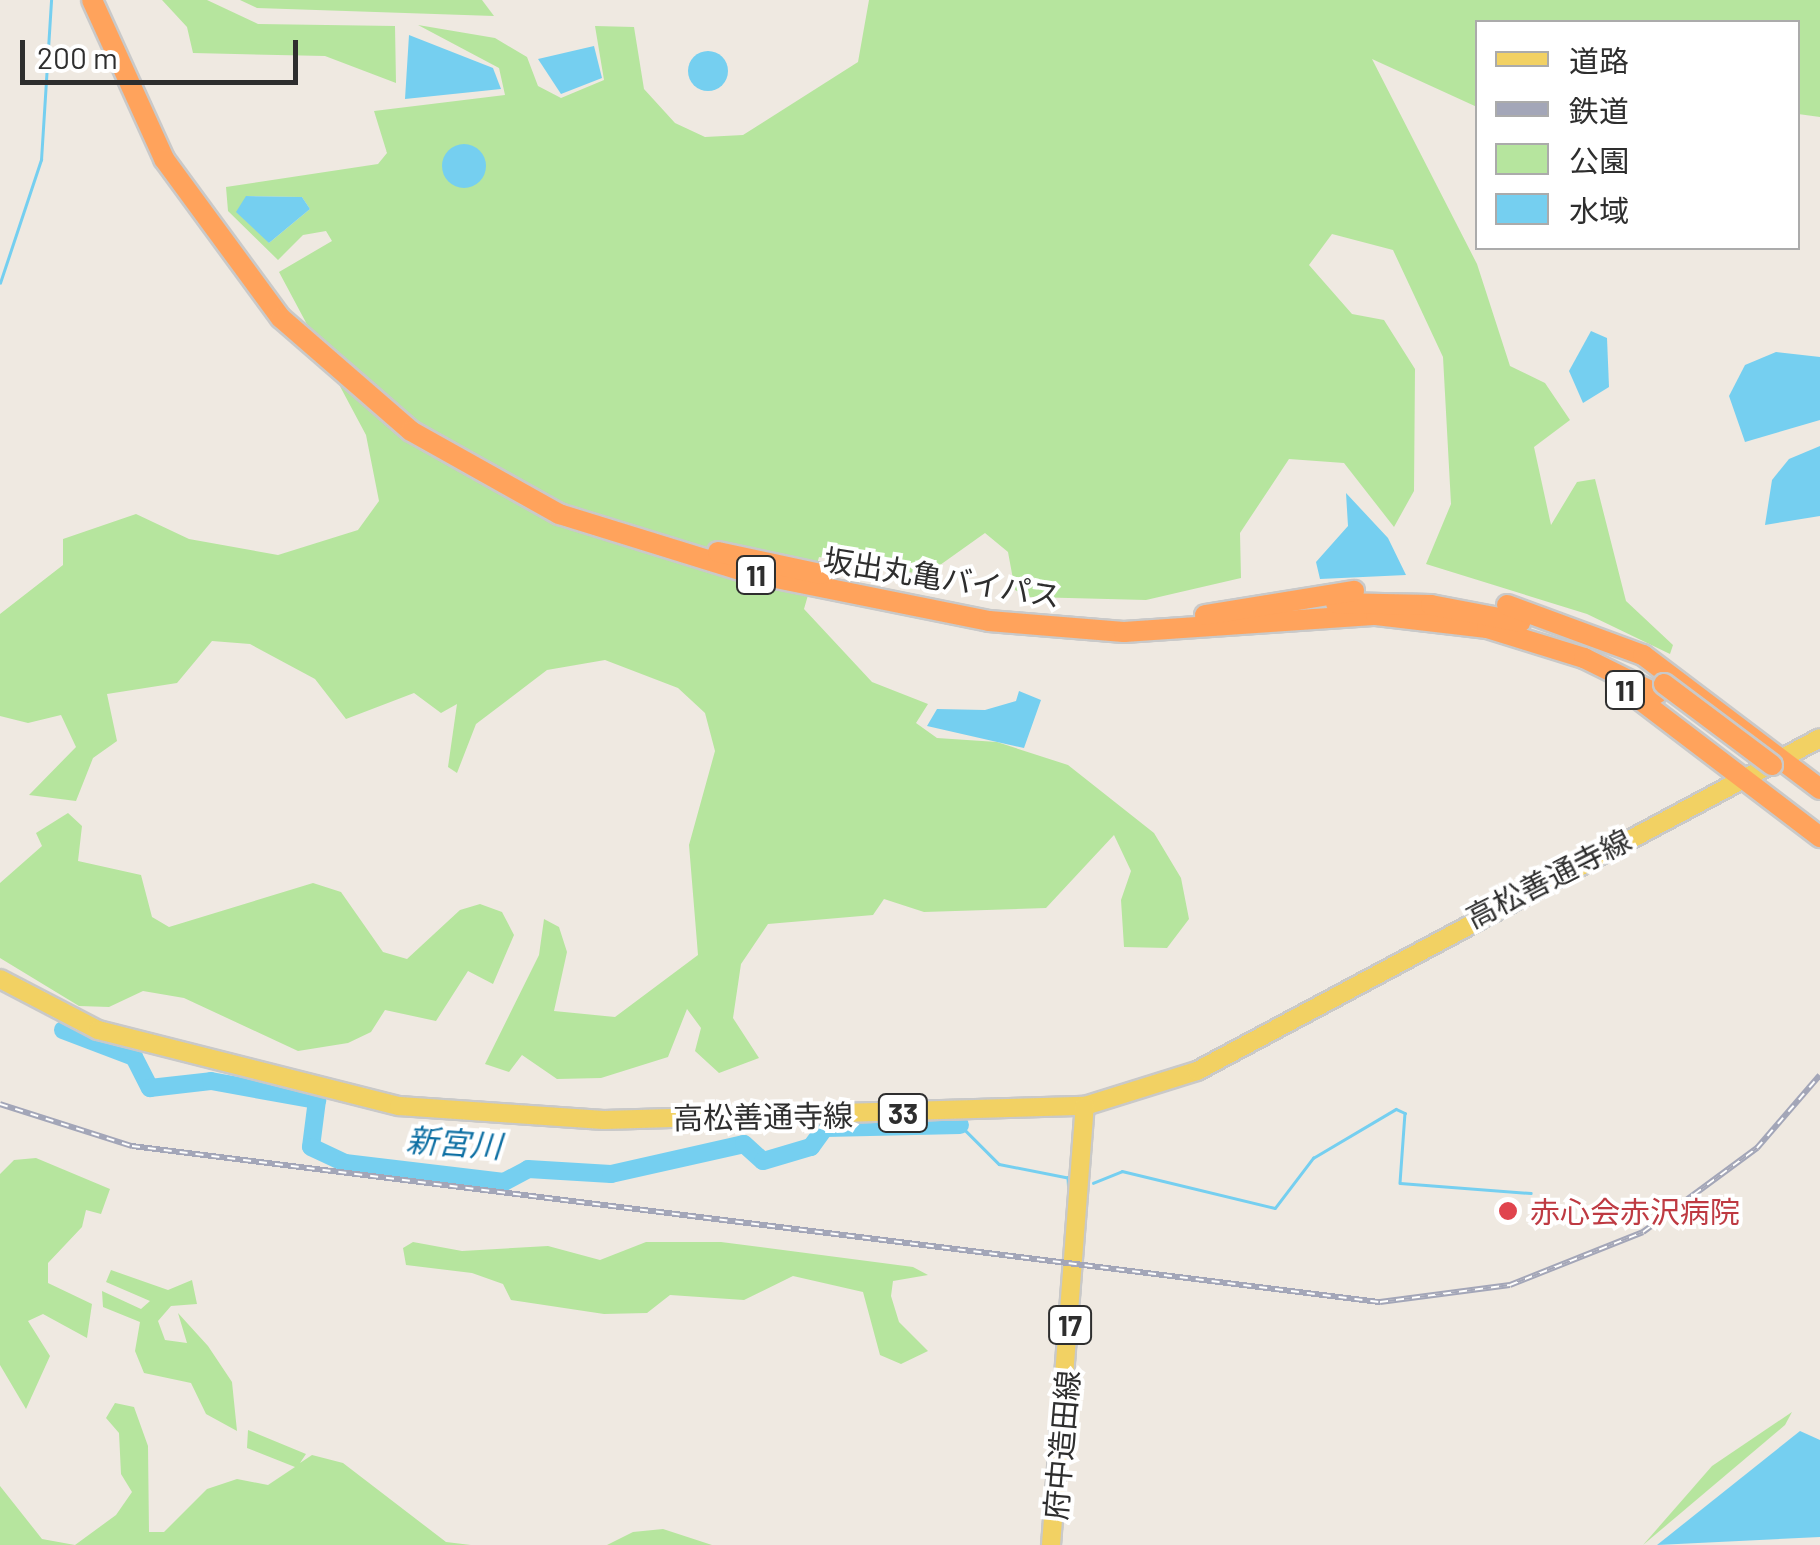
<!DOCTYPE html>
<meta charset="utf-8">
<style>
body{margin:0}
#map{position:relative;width:1820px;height:1545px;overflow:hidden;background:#efe9e1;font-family:Barlow,"Noto Sans JP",sans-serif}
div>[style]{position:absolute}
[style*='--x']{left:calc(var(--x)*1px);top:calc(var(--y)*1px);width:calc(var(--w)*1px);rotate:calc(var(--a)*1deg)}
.green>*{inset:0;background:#b6e59e}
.water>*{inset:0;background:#75cff0}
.round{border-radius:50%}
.stream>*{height:2.5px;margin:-1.25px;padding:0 1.25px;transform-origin:1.25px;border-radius:1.25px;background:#75cff0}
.river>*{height:18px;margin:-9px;padding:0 9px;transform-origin:9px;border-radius:9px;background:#75cff0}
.roads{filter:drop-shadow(2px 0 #c9c9c9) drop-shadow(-2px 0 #c9c9c9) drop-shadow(0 2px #c9c9c9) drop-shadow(0 -2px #c9c9c9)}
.primary>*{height:18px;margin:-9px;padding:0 9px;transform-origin:9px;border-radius:9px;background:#f2d163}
.highway>*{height:20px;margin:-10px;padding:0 10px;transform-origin:10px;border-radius:10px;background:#ffa35c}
.rail>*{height:6px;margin-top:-3px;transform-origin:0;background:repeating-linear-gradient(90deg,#fff 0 8px,#a3a6b8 0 16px);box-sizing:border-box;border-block:2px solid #a3a6b8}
.bridges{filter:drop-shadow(2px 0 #c9c9c9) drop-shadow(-2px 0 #c9c9c9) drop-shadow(0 2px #c9c9c9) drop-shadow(0 -2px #c9c9c9)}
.highway-bridge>*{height:20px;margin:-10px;padding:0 10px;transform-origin:10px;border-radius:10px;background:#ffa35c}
.dots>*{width:28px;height:28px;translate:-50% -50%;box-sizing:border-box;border:5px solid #fff;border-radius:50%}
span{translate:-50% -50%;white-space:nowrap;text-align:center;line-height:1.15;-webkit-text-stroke:8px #fff;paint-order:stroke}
.shield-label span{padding:2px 8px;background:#fff;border:2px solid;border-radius:8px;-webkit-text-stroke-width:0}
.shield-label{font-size:28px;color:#2e2e2e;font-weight:700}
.street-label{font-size:30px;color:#2e2e2e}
.health-label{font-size:30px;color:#be3a42}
.left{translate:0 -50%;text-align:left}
.water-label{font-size:32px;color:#0d6fa3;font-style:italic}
.legend{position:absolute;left:1475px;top:20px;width:325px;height:230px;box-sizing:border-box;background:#fff;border:2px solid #ababab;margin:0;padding:12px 18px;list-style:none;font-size:30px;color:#2e2e2e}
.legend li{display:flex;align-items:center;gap:20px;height:50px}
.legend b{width:50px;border:2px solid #ababab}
.scale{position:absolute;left:20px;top:40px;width:278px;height:45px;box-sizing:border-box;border:5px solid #2e2e2e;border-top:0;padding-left:12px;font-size:30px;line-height:35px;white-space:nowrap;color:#2e2e2e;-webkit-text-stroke:8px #fff;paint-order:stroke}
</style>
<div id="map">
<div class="green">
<i style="clip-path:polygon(162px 0,207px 0,258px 24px,395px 26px,396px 83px,325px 56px,193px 53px,187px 27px)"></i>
<i style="clip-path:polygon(240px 0,482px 0,494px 16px,257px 8px)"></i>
<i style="clip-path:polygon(evenodd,869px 0,1820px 0,1820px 117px,1798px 114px,1798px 22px,1478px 22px,1477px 107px,1372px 59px,1477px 264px,1510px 366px,1545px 383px,1570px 420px,1534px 447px,1551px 525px,1577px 482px,1595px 479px,1626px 601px,1673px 645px,1670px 654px,1587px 614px,1426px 564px,1451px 504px,1443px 357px,1393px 250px,1332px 234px,1309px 265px,1352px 314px,1384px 320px,1415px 369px,1414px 491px,1394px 527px,1344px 463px,1289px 459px,1240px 533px,1241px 578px,1146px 600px,1030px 597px,1015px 590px,1008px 552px,985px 533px,926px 575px,819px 557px,804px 609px,872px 682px,928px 704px,916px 723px,937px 738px,997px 742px,1068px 765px,1154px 833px,1181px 878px,1189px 919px,1167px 948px,1124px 947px,1121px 900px,1131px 871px,1114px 835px,1046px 908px,924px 912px,884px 899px,873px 915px,768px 924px,741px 964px,733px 1018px,759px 1058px,719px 1073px,695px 1051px,701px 1028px,687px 1009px,668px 1057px,601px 1078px,557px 1079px,522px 1055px,509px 1072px,485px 1064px,539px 955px,544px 919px,559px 927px,567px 952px,554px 1011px,615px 1017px,698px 955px,689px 845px,715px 751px,705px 713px,678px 688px,605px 660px,547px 670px,476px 724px,457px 773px,448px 767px,457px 704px,441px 713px,414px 693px,346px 719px,315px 679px,250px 644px,212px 641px,177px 683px,107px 694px,117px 741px,93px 758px,76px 801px,29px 795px,76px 747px,61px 715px,28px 723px,0 716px,0 614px,63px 565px,63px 539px,136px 514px,189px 539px,278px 555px,358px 530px,379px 501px,366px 435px,279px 272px,332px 241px,326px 231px,303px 235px,278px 260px,228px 211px,226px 187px,378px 164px,387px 153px,374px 111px,505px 95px,499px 68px,418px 25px,495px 38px,527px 57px,538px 86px,561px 98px,604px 80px,595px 26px,634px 27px,644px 89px,675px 123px,705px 137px,743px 135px,858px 62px,869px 0,246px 196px,302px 197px,310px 209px,269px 243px,246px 196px)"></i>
<i style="clip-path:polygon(68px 813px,82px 826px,78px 861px,141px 875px,152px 917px,169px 927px,313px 883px,341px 892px,383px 952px,407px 959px,460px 910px,480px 904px,502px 912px,514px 935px,493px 984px,468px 971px,436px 1021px,385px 1010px,371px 1032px,348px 1043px,298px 1051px,184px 998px,143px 991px,109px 1007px,79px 1006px,0 958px,0 883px,42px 846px,36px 833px)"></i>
<i style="clip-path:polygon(36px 1158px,110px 1189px,101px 1214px,86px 1210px,82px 1227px,48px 1263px,48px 1283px,92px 1304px,87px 1338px,43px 1314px,28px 1321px,50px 1356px,26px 1409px,0 1365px,0 1174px,14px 1160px)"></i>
<i style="clip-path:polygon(413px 1242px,462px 1251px,548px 1246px,600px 1260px,646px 1242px,721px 1242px,913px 1267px,928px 1275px,893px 1281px,891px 1296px,899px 1322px,928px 1351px,901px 1364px,880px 1355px,863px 1292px,793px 1276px,744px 1300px,670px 1295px,647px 1313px,604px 1314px,511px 1300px,503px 1284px,472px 1273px,406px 1265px,403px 1248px)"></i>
<i style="clip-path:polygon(111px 1270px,168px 1290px,192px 1280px,197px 1304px,171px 1306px,158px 1321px,165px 1340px,187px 1343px,178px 1313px,208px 1346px,232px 1382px,237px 1431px,206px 1414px,191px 1383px,144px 1373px,135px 1351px,140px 1322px,103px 1307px,102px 1291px,141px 1309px,150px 1301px,106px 1282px)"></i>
<i style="clip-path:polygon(115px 1403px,134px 1407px,148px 1446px,149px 1532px,164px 1532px,207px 1489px,237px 1479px,268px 1485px,295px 1467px,247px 1448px,248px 1430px,306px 1454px,300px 1463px,312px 1455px,343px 1463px,446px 1542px,471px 1545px,0 1545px,0 1486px,42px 1539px,75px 1545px,116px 1515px,132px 1492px,121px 1474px,119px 1433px,106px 1418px)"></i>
<i style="clip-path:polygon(1792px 1412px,1785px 1425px,1643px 1545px,1712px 1466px)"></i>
<i style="clip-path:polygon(663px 1529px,712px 1545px,607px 1545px,633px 1532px)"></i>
</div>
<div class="water">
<i style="clip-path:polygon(409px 35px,493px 68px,501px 89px,405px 99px)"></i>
<i style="clip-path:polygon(594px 46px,602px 78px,561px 94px,538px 59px)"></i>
<i class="round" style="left:688px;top:51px;width:40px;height:40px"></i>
<i class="round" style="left:442px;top:144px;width:44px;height:44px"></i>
<i style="clip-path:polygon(246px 196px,302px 197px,310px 209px,269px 243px,236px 212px)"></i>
<i style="clip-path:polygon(1591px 331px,1607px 338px,1609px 387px,1583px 403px,1569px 371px)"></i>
<i style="clip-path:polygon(1776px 352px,1820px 357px,1820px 420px,1745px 442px,1729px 396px,1745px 365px)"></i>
<i style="clip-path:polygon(1820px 446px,1820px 516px,1765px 525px,1772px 480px,1789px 459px)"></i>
<i style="clip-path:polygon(1346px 493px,1388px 538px,1406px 575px,1320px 579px,1316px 562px,1348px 526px)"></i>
<i style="clip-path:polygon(1019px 691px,1041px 700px,1024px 748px,927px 726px,937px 709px,985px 710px,1016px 701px)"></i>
<i style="clip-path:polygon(1800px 1431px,1820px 1440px,1820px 1537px,1657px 1545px)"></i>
</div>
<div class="stream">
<i style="--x:0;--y:283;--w:130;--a:-71.6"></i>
<i style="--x:41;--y:160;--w:160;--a:-86.4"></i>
<i style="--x:960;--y:1125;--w:55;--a:45"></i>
<i style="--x:999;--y:1164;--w:72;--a:11.2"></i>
<i style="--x:1068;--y:1177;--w:21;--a:87"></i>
<i style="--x:1093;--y:1183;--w:31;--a:-22"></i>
<i style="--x:1122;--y:1171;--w:157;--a:13.6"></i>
<i style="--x:1275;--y:1208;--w:63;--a:-52.8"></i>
<i style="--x:1313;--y:1158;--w:96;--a:-30.6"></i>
<i style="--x:1396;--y:1109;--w:10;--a:24"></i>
<i style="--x:1405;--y:1113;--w:70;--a:94.1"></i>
<i style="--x:1400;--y:1183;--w:131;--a:4.4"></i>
</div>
<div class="river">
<i style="--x:63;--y:1030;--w:76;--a:20.8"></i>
<i style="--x:134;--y:1057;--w:35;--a:63"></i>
<i style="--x:150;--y:1088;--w:61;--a:-6.5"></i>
<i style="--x:211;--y:1081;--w:108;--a:10.2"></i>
<i style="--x:317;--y:1100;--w:47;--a:97.3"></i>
<i style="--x:311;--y:1147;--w:38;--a:25"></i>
<i style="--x:345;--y:1163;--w:160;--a:6.8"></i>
<i style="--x:504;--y:1182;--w:27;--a:-28"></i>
<i style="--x:528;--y:1169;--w:83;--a:3.4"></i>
<i style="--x:611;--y:1174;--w:136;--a:-12.7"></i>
<i style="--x:744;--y:1144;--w:25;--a:42"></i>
<i style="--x:763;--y:1161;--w:50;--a:-16.3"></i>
<i style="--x:811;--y:1147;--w:24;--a:-54"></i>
<i style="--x:825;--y:1128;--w:135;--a:-1.3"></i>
</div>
<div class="roads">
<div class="primary">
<i style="--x:0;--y:979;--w:110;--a:27.5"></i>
<i style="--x:98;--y:1030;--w:310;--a:14.2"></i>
<i style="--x:399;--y:1106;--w:205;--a:3.9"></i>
<i style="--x:604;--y:1120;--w:481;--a:-1.7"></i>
<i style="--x:1085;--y:1106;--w:117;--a:-17.4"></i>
<i style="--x:1197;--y:1071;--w:706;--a:-28.12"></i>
<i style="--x:1051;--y:1545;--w:440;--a:-85.6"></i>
</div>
<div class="highway">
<i style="--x:92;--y:0;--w:175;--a:65.6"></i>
<i style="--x:164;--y:159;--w:197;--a:53.7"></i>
<i style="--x:281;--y:318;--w:172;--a:41"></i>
<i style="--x:411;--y:431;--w:170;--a:29.3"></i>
<i style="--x:559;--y:514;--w:196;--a:17.2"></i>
<i style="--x:746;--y:572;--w:248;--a:11.4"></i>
<i style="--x:989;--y:621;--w:135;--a:4.7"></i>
<i style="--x:1124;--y:632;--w:253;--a:-3.9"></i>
<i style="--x:1376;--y:615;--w:112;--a:6.7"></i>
<i style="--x:1487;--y:628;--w:102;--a:17.2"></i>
<i style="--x:1584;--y:658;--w:81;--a:26.3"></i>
<i style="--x:718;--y:552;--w:105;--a:12.1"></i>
<i style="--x:1336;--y:603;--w:95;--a:1.2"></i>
<i style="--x:1431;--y:605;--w:91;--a:10.8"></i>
<i style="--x:1507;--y:605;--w:145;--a:20.2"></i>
<i style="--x:1643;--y:655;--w:222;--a:37.1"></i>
<i style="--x:1205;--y:615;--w:151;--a:-9.2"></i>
<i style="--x:1635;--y:696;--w:233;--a:37.3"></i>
</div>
</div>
<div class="rail">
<i style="--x:0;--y:1104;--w:139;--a:17.7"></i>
<i style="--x:132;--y:1146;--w:1258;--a:7.13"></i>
<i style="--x:1380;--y:1302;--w:131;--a:-7.5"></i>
<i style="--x:1510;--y:1285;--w:143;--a:-21.7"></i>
<i style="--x:1643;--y:1232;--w:142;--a:-36.4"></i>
<i style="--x:1757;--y:1148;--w:96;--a:-49.2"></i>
</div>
<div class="bridges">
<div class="highway-bridge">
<i style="--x:1664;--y:684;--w:135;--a:36.9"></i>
</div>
</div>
<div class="dots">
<i style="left:1508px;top:1211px;background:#e0444e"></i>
</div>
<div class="shield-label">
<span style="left:756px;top:575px">11</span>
<span style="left:1625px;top:690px">11</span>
<span style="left:903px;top:1113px">33</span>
<span style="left:1070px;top:1325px">17</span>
</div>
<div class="street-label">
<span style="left:942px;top:577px;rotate:9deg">坂出丸亀バイパス</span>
<span style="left:1548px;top:878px;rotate:-27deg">高松善通寺線</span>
<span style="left:763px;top:1116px;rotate:-1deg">高松善通寺線</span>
<span style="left:1061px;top:1445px;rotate:-85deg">府中造田線</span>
</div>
<div class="health-label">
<span class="left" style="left:1530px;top:1211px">赤心会赤沢病院</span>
</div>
<div class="water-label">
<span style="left:454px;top:1142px;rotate:4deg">新宮川</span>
</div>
<ul class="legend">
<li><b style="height:12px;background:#f2d163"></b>道路</li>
<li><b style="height:12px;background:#a3a6b8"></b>鉄道</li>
<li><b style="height:28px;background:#b6e59e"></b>公園</li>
<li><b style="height:28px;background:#75cff0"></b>水域</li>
</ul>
<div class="scale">200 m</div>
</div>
